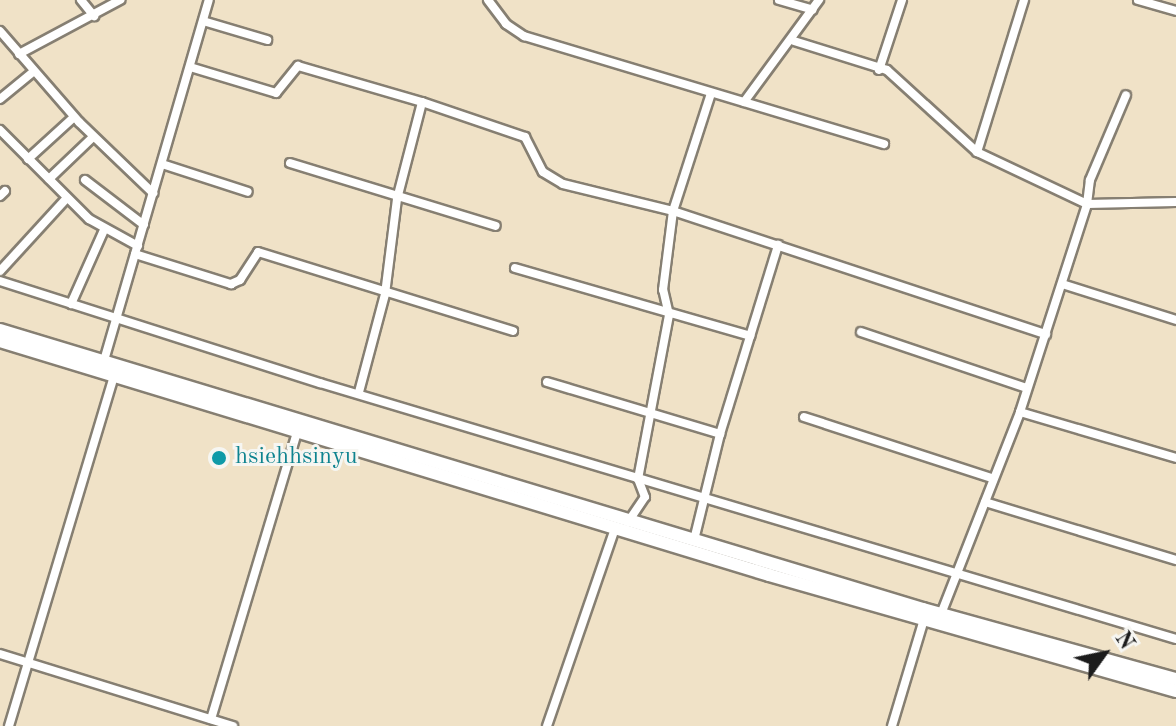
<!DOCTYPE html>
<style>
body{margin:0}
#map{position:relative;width:1176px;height:726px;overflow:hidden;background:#f0e2c7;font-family:"Old Standard TT",serif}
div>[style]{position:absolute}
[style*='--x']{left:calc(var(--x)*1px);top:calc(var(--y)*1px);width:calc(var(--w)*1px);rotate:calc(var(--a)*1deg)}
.roads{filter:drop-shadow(2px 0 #867f72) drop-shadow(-2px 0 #867f72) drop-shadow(0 2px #867f72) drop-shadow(0 -2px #867f72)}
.minor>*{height:8px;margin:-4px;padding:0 4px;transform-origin:4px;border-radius:4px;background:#fff}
.primary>*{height:12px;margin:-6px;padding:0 6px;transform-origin:6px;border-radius:6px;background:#fff}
.dots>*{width:22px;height:22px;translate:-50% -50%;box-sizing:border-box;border:4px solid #f6f6f2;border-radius:50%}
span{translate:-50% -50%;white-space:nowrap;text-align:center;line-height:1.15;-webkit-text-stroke:6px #f6f6f2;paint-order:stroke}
.culture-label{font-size:24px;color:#0d838f}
.left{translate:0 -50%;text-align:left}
.north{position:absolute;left:1064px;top:614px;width:80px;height:80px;-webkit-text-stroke:6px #f6f6f2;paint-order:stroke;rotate:57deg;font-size:22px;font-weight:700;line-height:32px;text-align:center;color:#1c1c1c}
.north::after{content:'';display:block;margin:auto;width:28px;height:36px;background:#1c1c1c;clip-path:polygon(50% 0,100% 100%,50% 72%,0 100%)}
</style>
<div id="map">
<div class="roads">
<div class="minor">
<i style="--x:81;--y:0;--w:21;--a:51"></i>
<i style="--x:488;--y:0;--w:30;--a:53"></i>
<i style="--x:506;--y:24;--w:22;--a:34"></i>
<i style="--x:524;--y:36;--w:376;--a:16.7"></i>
<i style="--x:779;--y:0;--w:35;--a:16"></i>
<i style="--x:1138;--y:0;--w:40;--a:16"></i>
<i style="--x:203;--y:21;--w:67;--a:16.5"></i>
<i style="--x:0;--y:31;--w:121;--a:49"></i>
<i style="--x:79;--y:122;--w:103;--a:43.8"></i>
<i style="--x:794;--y:41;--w:97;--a:17.3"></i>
<i style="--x:887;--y:70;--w:122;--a:42.3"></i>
<i style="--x:977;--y:152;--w:122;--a:25.3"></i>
<i style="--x:1087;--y:204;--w:89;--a:-1.3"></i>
<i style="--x:19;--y:54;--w:115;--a:-28.1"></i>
<i style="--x:190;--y:67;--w:90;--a:16.8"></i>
<i style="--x:276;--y:93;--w:35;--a:-51"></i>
<i style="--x:298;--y:66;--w:129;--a:16.2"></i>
<i style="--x:422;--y:102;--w:109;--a:18.8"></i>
<i style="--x:525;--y:137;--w:39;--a:63"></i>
<i style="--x:543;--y:172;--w:23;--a:31"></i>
<i style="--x:563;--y:184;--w:113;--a:13.8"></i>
<i style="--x:673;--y:211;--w:393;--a:18.3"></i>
<i style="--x:879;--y:70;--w:74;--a:-71.8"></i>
<i style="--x:0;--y:99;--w:43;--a:-39.3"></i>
<i style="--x:744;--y:102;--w:127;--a:-53.7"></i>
<i style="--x:0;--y:130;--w:126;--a:45"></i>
<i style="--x:89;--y:219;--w:56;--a:28.9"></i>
<i style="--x:977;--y:152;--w:159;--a:-72.8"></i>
<i style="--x:28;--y:159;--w:62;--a:-42.4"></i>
<i style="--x:290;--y:163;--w:215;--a:17"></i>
<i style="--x:162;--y:164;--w:90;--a:18"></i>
<i style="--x:49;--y:179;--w:61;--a:-43.7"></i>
<i style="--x:85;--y:180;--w:74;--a:37.3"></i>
<i style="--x:0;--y:196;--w:7;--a:-45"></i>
<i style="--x:135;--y:254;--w:101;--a:17.4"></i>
<i style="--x:231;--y:284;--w:10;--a:-24"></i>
<i style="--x:240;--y:280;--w:33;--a:-57"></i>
<i style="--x:258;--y:252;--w:267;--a:17.2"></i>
<i style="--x:515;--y:268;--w:245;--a:16.1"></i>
<i style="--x:0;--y:271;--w:99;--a:-47.5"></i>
<i style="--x:0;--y:281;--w:336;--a:17.7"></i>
<i style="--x:320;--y:383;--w:893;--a:16.65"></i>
<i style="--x:1062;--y:284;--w:120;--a:17.5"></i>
<i style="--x:71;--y:304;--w:81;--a:-66"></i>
<i style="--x:861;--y:332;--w:174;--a:18.7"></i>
<i style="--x:103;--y:364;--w:379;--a:-73.8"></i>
<i style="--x:547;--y:382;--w:181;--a:16.7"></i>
<i style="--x:359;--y:392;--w:101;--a:-75.1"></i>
<i style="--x:385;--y:294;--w:96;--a:-82.8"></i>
<i style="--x:397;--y:199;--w:100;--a:-75.5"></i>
<i style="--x:1020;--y:412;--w:163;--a:16.4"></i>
<i style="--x:804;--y:417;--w:198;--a:18"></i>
<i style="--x:985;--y:502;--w:200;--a:16.9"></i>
<i style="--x:628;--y:522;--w:30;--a:-56"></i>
<i style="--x:645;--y:497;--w:19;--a:-111"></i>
<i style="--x:638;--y:479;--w:167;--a:-79.3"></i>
<i style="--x:669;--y:315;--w:26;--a:-103"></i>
<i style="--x:663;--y:290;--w:80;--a:-82.8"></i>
<i style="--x:673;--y:211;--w:124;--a:-72.1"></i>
<i style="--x:694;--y:540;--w:109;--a:-76.2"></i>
<i style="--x:720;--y:434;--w:198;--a:-72.9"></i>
<i style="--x:941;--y:614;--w:217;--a:-68.6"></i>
<i style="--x:1020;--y:412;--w:219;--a:-72.1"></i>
<i style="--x:1087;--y:204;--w:24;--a:-83"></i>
<i style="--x:1090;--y:180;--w:92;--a:-67"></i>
<i style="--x:0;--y:654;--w:244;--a:17.2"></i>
<i style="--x:211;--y:719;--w:300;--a:-73.3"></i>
<i style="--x:9;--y:726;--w:366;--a:-73.3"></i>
<i style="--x:547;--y:726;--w:208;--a:-71"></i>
<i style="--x:892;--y:726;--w:115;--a:-73.3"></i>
</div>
<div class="primary">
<i style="--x:0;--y:330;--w:964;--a:16.82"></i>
<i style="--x:923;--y:609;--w:263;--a:15.5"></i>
<i style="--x:0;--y:341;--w:804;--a:16.92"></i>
<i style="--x:769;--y:575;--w:423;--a:15.9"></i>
</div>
</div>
<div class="dots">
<i style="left:219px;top:458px;background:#0f9aa8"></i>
</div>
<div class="culture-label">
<span class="left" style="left:235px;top:458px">hsiehhsinyu</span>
</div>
<div class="north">N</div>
</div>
